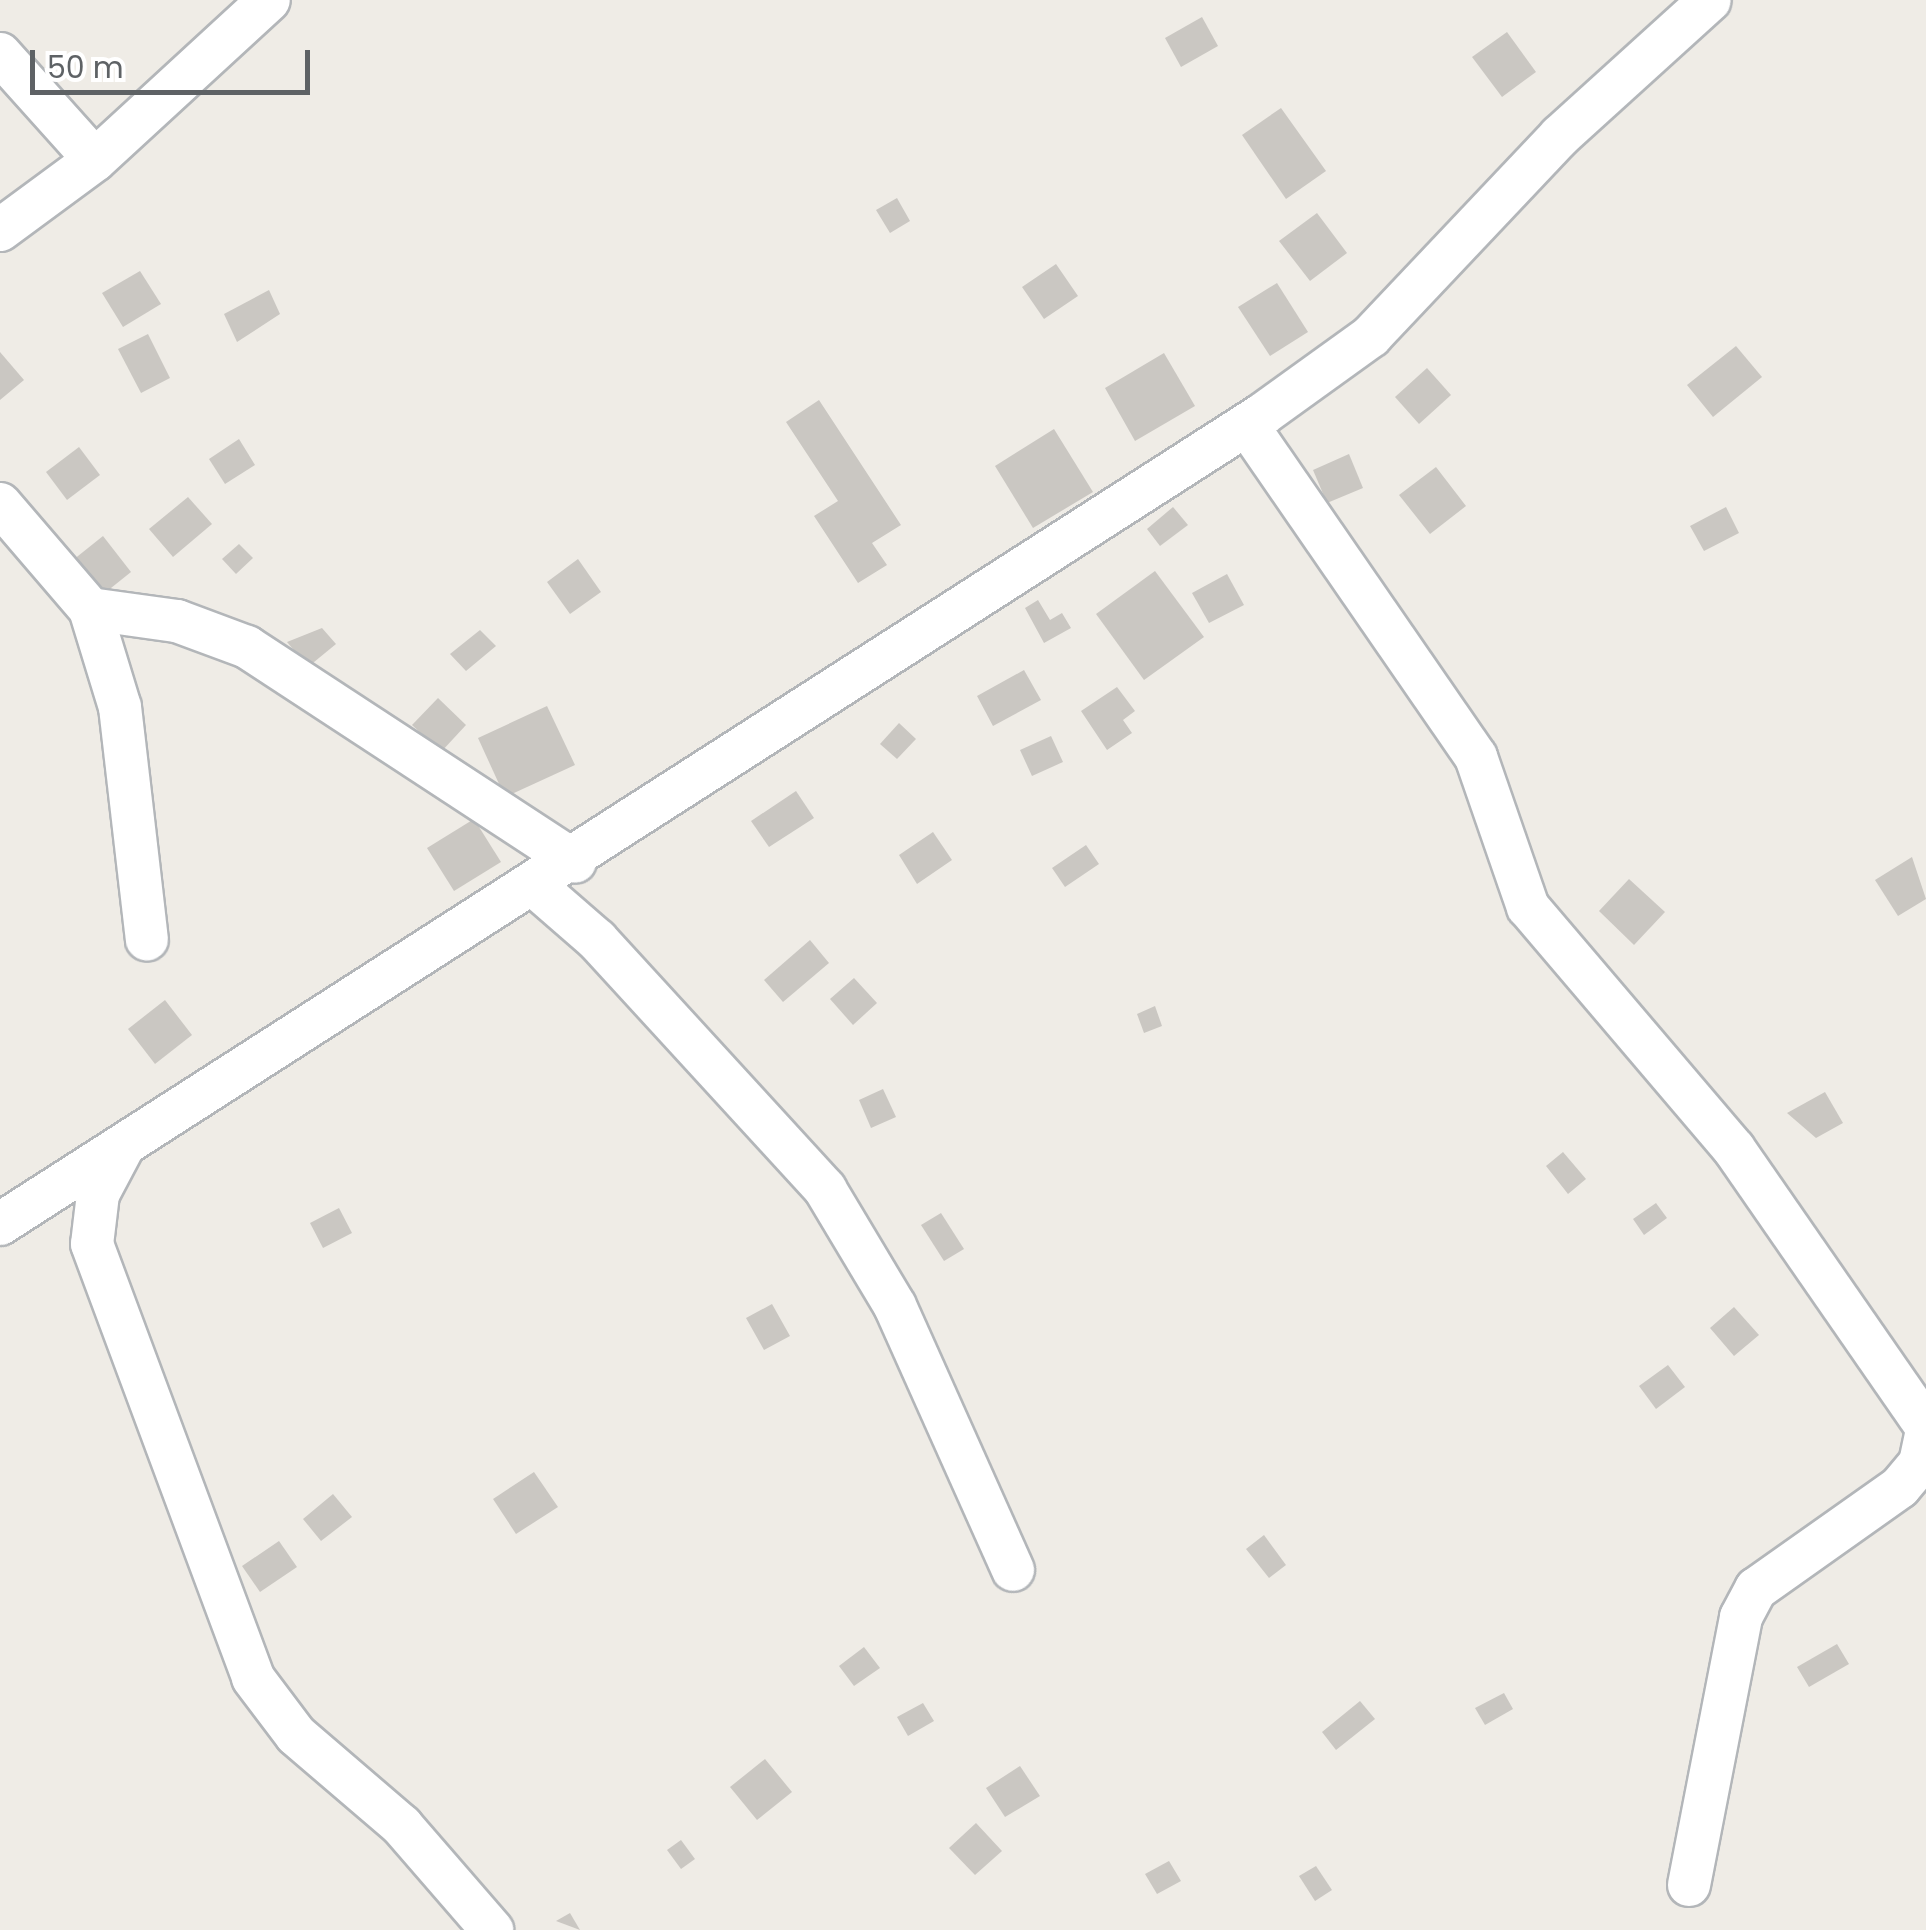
<!DOCTYPE html>
<style>
body{margin:0}
#map{position:relative;width:1926px;height:1930px;overflow:hidden;background:#efece6;font-family:Poppins,sans-serif}
div>[style]{position:absolute}
[style*='--x']{left:calc(var(--x)*1px);top:calc(var(--y)*1px);width:calc(var(--w)*1px);rotate:calc(var(--a)*1deg)}
.building>*{inset:0;background:#cac7c2}
.roads{filter:drop-shadow(2px 0 #b3b6b9) drop-shadow(-2px 0 #b3b6b9) drop-shadow(0 2px #b3b6b9) drop-shadow(0 -2px #b3b6b9)}
.street>*{height:42px;margin:-21px;padding:0 21px;transform-origin:21px;border-radius:21px;background:#fff}
span{translate:-50% -50%;white-space:nowrap;text-align:center;line-height:1.15;-webkit-text-stroke:8px #fff;paint-order:stroke}
.scale{position:absolute;left:30px;top:50px;width:280px;height:45px;box-sizing:border-box;border:5px solid #5e6265;border-top:0;padding-left:12px;font-size:30px;line-height:35px;white-space:nowrap;color:#5e6265;-webkit-text-stroke:8px #fff;paint-order:stroke}
</style>
<div id="map">
<div class="building">
<i style="clip-path:polygon(1202px 17px,1218px 46px,1181px 67px,1165px 38px)"></i>
<i style="clip-path:polygon(1507px 32px,1536px 72px,1502px 97px,1472px 57px)"></i>
<i style="clip-path:polygon(1281px 108px,1326px 171px,1286px 199px,1242px 135px)"></i>
<i style="clip-path:polygon(897px 198px,910px 221px,890px 233px,876px 210px)"></i>
<i style="clip-path:polygon(1317px 213px,1347px 253px,1310px 281px,1279px 241px)"></i>
<i style="clip-path:polygon(1056px 264px,1078px 296px,1044px 319px,1022px 287px)"></i>
<i style="clip-path:polygon(140px 271px,161px 304px,123px 327px,102px 293px)"></i>
<i style="clip-path:polygon(1277px 283px,1308px 332px,1270px 356px,1238px 307px)"></i>
<i style="clip-path:polygon(269px 290px,280px 314px,237px 342px,224px 314px)"></i>
<i style="clip-path:polygon(148px 334px,170px 378px,141px 393px,118px 349px)"></i>
<i style="clip-path:polygon(1736px 346px,1762px 377px,1713px 417px,1687px 385px)"></i>
<i style="clip-path:polygon(0 352px,24px 380px,0 400px)"></i>
<i style="clip-path:polygon(1164px 353px,1195px 406px,1135px 441px,1105px 388px)"></i>
<i style="clip-path:polygon(1427px 368px,1451px 395px,1419px 424px,1395px 397px)"></i>
<i style="clip-path:polygon(819px 400px,901px 525px,872px 543px,887px 565px,858px 583px,814px 516px,838px 501px,786px 422px)"></i>
<i style="clip-path:polygon(1054px 429px,1093px 492px,1033px 528px,995px 466px)"></i>
<i style="clip-path:polygon(239px 439px,255px 465px,225px 484px,209px 459px)"></i>
<i style="clip-path:polygon(79px 447px,100px 475px,67px 500px,46px 472px)"></i>
<i style="clip-path:polygon(1349px 454px,1363px 488px,1327px 503px,1313px 470px)"></i>
<i style="clip-path:polygon(1436px 467px,1466px 506px,1430px 534px,1399px 495px)"></i>
<i style="clip-path:polygon(188px 497px,212px 524px,173px 557px,149px 529px)"></i>
<i style="clip-path:polygon(1173px 507px,1188px 525px,1160px 546px,1147px 529px)"></i>
<i style="clip-path:polygon(1726px 507px,1739px 533px,1704px 551px,1690px 526px)"></i>
<i style="clip-path:polygon(103px 536px,131px 572px,96px 600px,68px 564px)"></i>
<i style="clip-path:polygon(239px 544px,253px 558px,236px 574px,222px 559px)"></i>
<i style="clip-path:polygon(578px 559px,601px 592px,570px 614px,547px 582px)"></i>
<i style="clip-path:polygon(1155px 571px,1204px 637px,1144px 680px,1096px 614px)"></i>
<i style="clip-path:polygon(1227px 574px,1244px 605px,1209px 623px,1192px 593px)"></i>
<i style="clip-path:polygon(1038px 600px,1050px 620px,1062px 613px,1071px 628px,1044px 643px,1025px 608px)"></i>
<i style="clip-path:polygon(322px 628px,336px 644px,308px 667px,287px 642px)"></i>
<i style="clip-path:polygon(480px 630px,496px 646px,466px 671px,450px 654px)"></i>
<i style="clip-path:polygon(1024px 670px,1041px 700px,993px 726px,977px 696px)"></i>
<i style="clip-path:polygon(1117px 687px,1135px 711px,1123px 720px,1132px 733px,1107px 750px,1081px 711px)"></i>
<i style="clip-path:polygon(438px 698px,466px 725px,441px 752px,412px 725px)"></i>
<i style="clip-path:polygon(547px 706px,575px 765px,505px 797px,478px 738px)"></i>
<i style="clip-path:polygon(899px 723px,916px 739px,897px 759px,880px 744px)"></i>
<i style="clip-path:polygon(1051px 736px,1063px 762px,1032px 776px,1020px 750px)"></i>
<i style="clip-path:polygon(796px 791px,814px 818px,769px 847px,751px 821px)"></i>
<i style="clip-path:polygon(474px 819px,501px 862px,454px 891px,427px 848px)"></i>
<i style="clip-path:polygon(933px 832px,952px 860px,917px 884px,899px 855px)"></i>
<i style="clip-path:polygon(1086px 845px,1099px 864px,1065px 887px,1052px 868px)"></i>
<i style="clip-path:polygon(1912px 857px,1926px 899px,1898px 916px,1875px 880px)"></i>
<i style="clip-path:polygon(1629px 879px,1665px 912px,1634px 945px,1599px 911px)"></i>
<i style="clip-path:polygon(810px 940px,829px 963px,783px 1002px,764px 980px)"></i>
<i style="clip-path:polygon(854px 978px,877px 1003px,853px 1025px,830px 999px)"></i>
<i style="clip-path:polygon(165px 1000px,192px 1035px,155px 1064px,128px 1029px)"></i>
<i style="clip-path:polygon(1155px 1006px,1162px 1026px,1144px 1033px,1137px 1014px)"></i>
<i style="clip-path:polygon(883px 1089px,896px 1117px,871px 1128px,859px 1100px)"></i>
<i style="clip-path:polygon(1825px 1092px,1843px 1123px,1816px 1138px,1787px 1113px)"></i>
<i style="clip-path:polygon(1563px 1152px,1586px 1179px,1568px 1194px,1546px 1166px)"></i>
<i style="clip-path:polygon(1656px 1203px,1667px 1218px,1644px 1235px,1633px 1219px)"></i>
<i style="clip-path:polygon(339px 1208px,352px 1233px,323px 1248px,310px 1223px)"></i>
<i style="clip-path:polygon(941px 1213px,964px 1249px,944px 1261px,921px 1225px)"></i>
<i style="clip-path:polygon(772px 1304px,790px 1336px,764px 1350px,746px 1318px)"></i>
<i style="clip-path:polygon(1734px 1307px,1759px 1335px,1734px 1356px,1710px 1328px)"></i>
<i style="clip-path:polygon(1668px 1365px,1685px 1387px,1656px 1409px,1639px 1386px)"></i>
<i style="clip-path:polygon(534px 1472px,558px 1507px,516px 1534px,493px 1499px)"></i>
<i style="clip-path:polygon(333px 1494px,352px 1517px,321px 1541px,303px 1519px)"></i>
<i style="clip-path:polygon(1264px 1535px,1286px 1565px,1269px 1578px,1246px 1549px)"></i>
<i style="clip-path:polygon(279px 1541px,297px 1567px,260px 1592px,242px 1566px)"></i>
<i style="clip-path:polygon(1837px 1644px,1849px 1664px,1809px 1687px,1797px 1667px)"></i>
<i style="clip-path:polygon(864px 1647px,880px 1668px,854px 1686px,839px 1666px)"></i>
<i style="clip-path:polygon(1504px 1693px,1513px 1709px,1485px 1725px,1475px 1708px)"></i>
<i style="clip-path:polygon(1360px 1701px,1375px 1719px,1336px 1750px,1322px 1732px)"></i>
<i style="clip-path:polygon(923px 1703px,934px 1721px,908px 1736px,897px 1717px)"></i>
<i style="clip-path:polygon(765px 1759px,792px 1792px,757px 1820px,730px 1787px)"></i>
<i style="clip-path:polygon(1020px 1766px,1040px 1796px,1005px 1817px,986px 1788px)"></i>
<i style="clip-path:polygon(976px 1823px,1002px 1851px,975px 1875px,949px 1848px)"></i>
<i style="clip-path:polygon(681px 1840px,695px 1859px,681px 1869px,667px 1850px)"></i>
<i style="clip-path:polygon(1169px 1861px,1181px 1881px,1157px 1894px,1145px 1874px)"></i>
<i style="clip-path:polygon(1316px 1866px,1332px 1890px,1315px 1901px,1299px 1876px)"></i>
<i style="clip-path:polygon(570px 1913px,580px 1930px,556px 1921px)"></i>
</div>
<div class="roads">
<div class="street">
<i style="--x:0;--y:54;--w:142;--a:48.1"></i>
<i style="--x:0;--y:230;--w:118;--a:-36.4"></i>
<i style="--x:95;--y:160;--w:236;--a:-42.6"></i>
<i style="--x:1247;--y:425;--w:403;--a:55.4"></i>
<i style="--x:1476;--y:757;--w:159;--a:70.9"></i>
<i style="--x:1528;--y:907;--w:318;--a:49.6"></i>
<i style="--x:1734;--y:1149;--w:337;--a:55.3"></i>
<i style="--x:0;--y:504;--w:138;--a:49.4"></i>
<i style="--x:90;--y:609;--w:102;--a:73"></i>
<i style="--x:120;--y:707;--w:234;--a:83.4"></i>
<i style="--x:90;--y:609;--w:88;--a:7.9"></i>
<i style="--x:177;--y:621;--w:75;--a:20.4"></i>
<i style="--x:247;--y:647;--w:392;--a:33.2"></i>
<i style="--x:536;--y:887;--w:81;--a:41"></i>
<i style="--x:597;--y:940;--w:338;--a:47.5"></i>
<i style="--x:825;--y:1189;--w:136;--a:59.1"></i>
<i style="--x:895;--y:1306;--w:289;--a:65.9"></i>
<i style="--x:123;--y:1147;--w:53;--a:118"></i>
<i style="--x:98;--y:1194;--w:50;--a:96.8"></i>
<i style="--x:92;--y:1244;--w:463;--a:69.6"></i>
<i style="--x:253;--y:1678;--w:71;--a:53"></i>
<i style="--x:296;--y:1735;--w:140;--a:40.6"></i>
<i style="--x:402;--y:1826;--w:138;--a:49.1"></i>
<i style="--x:0;--y:1224;--w:1500;--a:-32.67"></i>
<i style="--x:1263;--y:414;--w:133;--a:-35.8"></i>
<i style="--x:1371;--y:336;--w:275;--a:-46.6"></i>
<i style="--x:1560;--y:136;--w:202;--a:-42.2"></i>
<i style="--x:1689;--y:1885;--w:273;--a:-79"></i>
<i style="--x:1741;--y:1617;--w:32;--a:-62"></i>
<i style="--x:1756;--y:1589;--w:176;--a:-35.3"></i>
<i style="--x:1900;--y:1487;--w:31;--a:-50"></i>
<i style="--x:1920;--y:1463;--w:30;--a:-78"></i>
</div>
</div>
<div class="scale">50 m</div>
</div>
